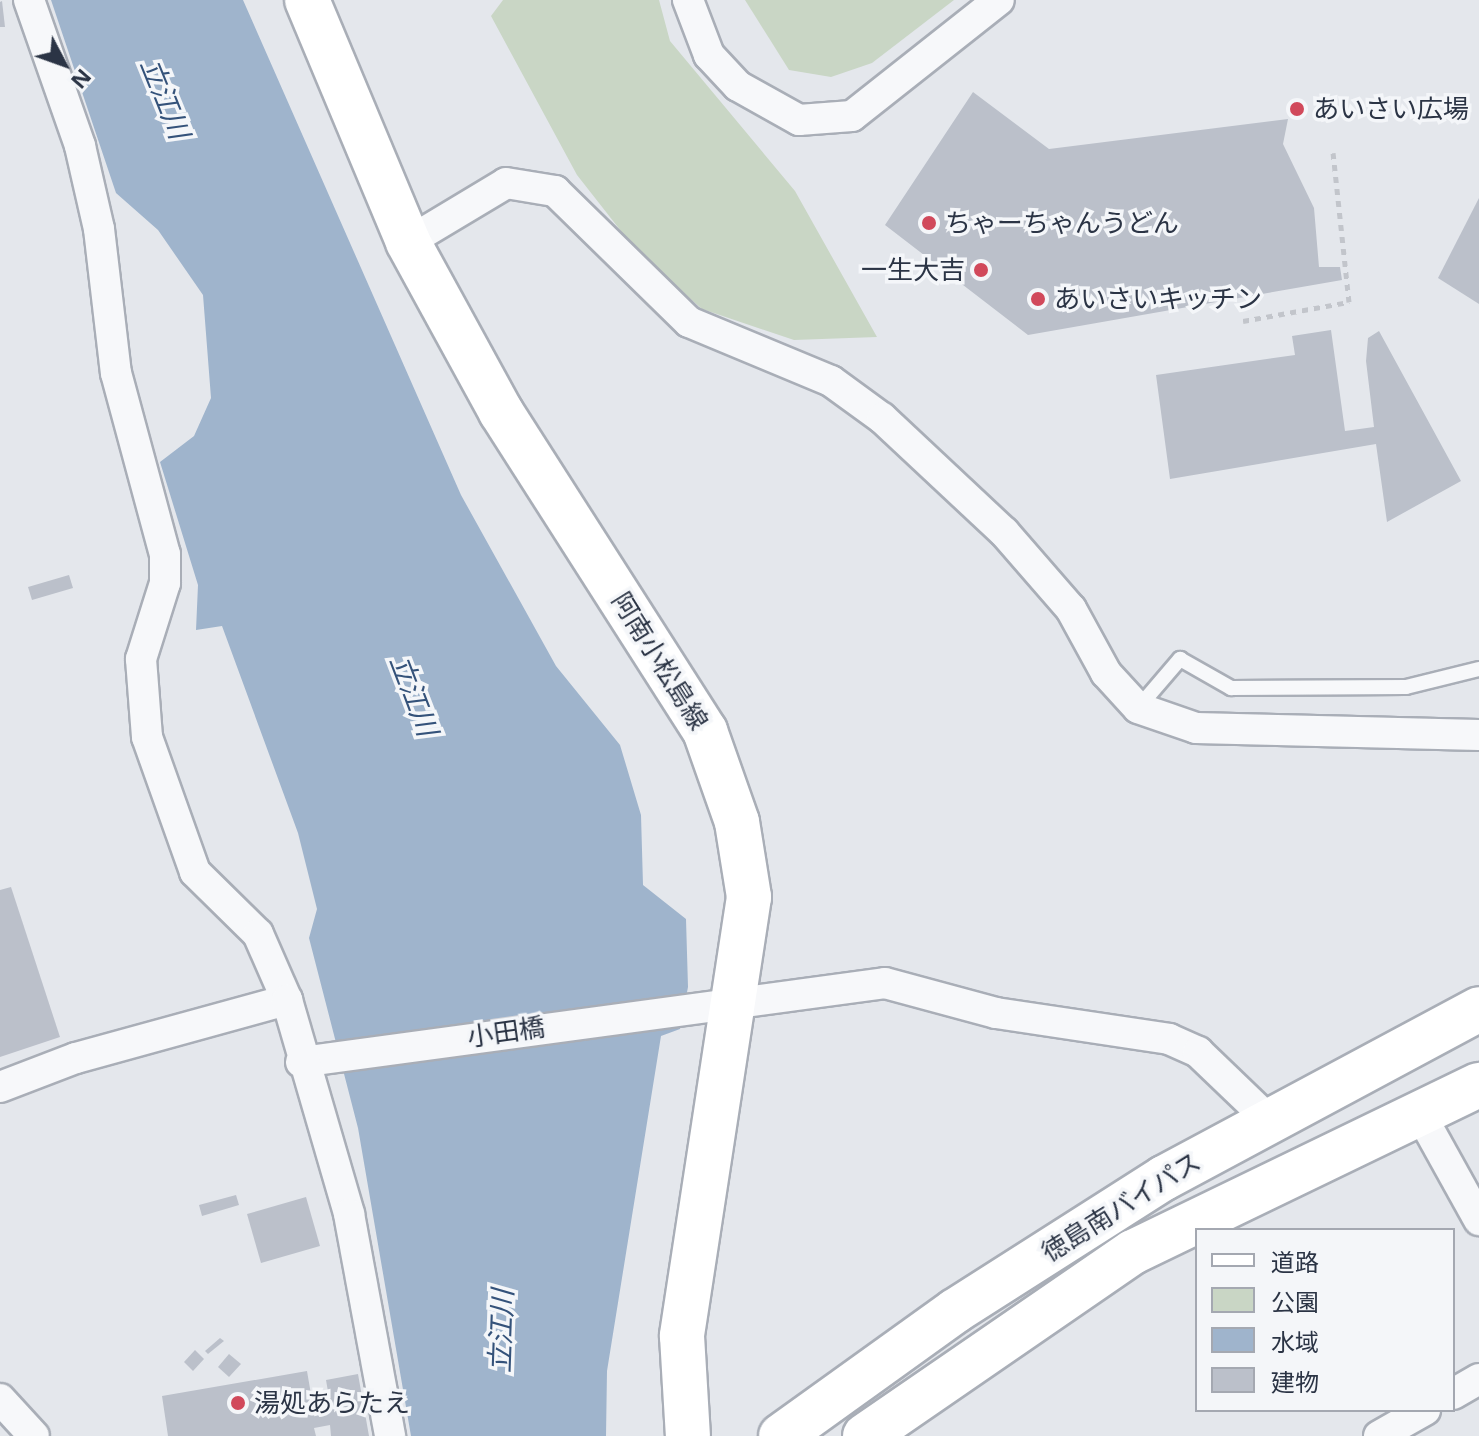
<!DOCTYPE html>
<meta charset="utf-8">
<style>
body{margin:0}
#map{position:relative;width:1479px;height:1436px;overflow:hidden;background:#e4e7ec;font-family:"Open Sans","Noto Sans JP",sans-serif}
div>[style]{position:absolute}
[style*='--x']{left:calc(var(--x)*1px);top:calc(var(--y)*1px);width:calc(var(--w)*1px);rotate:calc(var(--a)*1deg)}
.green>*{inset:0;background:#c9d6c5}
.water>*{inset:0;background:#9fb4cc}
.building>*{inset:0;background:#bbc0ca}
.path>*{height:5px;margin-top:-2.5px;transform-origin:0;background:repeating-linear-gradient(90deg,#c2c5cb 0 6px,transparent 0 12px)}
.roads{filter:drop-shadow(2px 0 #a9aeb7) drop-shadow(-2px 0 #a9aeb7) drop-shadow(0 2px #a9aeb7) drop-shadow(0 -2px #a9aeb7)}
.lane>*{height:14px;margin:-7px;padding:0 7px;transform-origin:7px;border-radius:7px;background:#f7f8fa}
.street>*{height:30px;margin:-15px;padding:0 15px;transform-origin:15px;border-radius:15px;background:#f7f8fa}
.primary>*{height:44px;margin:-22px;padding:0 22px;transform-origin:22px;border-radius:22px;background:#fff}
.highway>*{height:44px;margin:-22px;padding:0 22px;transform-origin:22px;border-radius:22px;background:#fff}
.dots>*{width:22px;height:22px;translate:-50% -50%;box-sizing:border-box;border:4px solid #f4f6f9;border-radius:50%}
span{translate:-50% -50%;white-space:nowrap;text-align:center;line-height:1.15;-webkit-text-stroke:7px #f4f6f9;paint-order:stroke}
.poi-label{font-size:26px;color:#2b3445}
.left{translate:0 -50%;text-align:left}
.right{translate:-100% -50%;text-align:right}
.street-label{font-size:26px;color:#2b3445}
.water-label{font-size:28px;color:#34527a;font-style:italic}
.legend{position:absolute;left:1195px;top:1228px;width:260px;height:184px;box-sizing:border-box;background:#f4f6f9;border:2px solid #a4a8b1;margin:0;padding:10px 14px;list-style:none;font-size:24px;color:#2b3445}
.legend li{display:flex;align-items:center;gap:16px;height:40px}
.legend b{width:40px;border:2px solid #a4a8b1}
.north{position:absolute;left:24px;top:24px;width:80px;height:80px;-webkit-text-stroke:6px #f4f6f9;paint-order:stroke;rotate:131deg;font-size:22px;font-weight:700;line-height:32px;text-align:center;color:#2b3445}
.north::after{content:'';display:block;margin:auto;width:28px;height:36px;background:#2b3445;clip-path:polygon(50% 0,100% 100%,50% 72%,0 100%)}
</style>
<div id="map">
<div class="green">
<i style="clip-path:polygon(503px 0,659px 0,670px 41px,795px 191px,877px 337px,794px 340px,702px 309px,639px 254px,577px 175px,491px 16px)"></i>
<i style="clip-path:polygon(745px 0,954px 0,872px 63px,831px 77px,789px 70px)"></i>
</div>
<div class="water">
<i style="clip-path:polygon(51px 0,243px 0,461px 495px,556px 666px,620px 745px,641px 815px,643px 885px,686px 919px,688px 987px,680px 1029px,661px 1036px,607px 1371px,606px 1436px,411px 1436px,358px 1128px,309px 938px,317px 909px,298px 833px,222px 626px,196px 630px,198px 585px,160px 462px,194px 436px,211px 398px,203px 295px,158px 230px,116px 193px)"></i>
</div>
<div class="building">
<i style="clip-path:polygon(2px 1px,5px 27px,0 27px,0 2px)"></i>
<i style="clip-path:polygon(973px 92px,1049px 149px,1288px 119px,1283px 144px,1314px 208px,1319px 267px,1340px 267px,1342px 280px,1028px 335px,885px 225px)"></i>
<i style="clip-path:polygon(1479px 198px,1479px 304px,1438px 278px)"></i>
<i style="clip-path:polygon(1331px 330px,1345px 431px,1374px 427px,1366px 361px,1368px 338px,1379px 331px,1461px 481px,1387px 522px,1376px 444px,1170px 479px,1156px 375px,1295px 355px,1292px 336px)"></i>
<i style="clip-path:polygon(69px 575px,73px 588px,32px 600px,28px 587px)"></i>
<i style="clip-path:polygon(11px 887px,60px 1037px,0 1057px,0 890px)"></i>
<i style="clip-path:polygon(236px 1195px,239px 1205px,202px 1216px,199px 1205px)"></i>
<i style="clip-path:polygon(306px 1197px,320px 1246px,261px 1263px,247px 1214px)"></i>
<i style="clip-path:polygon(220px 1338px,224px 1341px,208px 1354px,205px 1351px)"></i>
<i style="clip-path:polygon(195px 1350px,204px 1359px,193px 1371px,184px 1362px)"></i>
<i style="clip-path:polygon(229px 1354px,241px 1364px,229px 1377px,218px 1367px)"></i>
<i style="clip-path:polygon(307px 1371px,314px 1412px,331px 1409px,326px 1380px,358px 1374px,369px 1436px,331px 1436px,330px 1425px,314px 1428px,316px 1436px,168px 1436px,162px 1396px)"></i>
</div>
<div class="path">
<i style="--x:1243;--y:321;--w:108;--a:-10.2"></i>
<i style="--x:1349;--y:302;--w:150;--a:-96.1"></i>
</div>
<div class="roads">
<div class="lane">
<i style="--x:1138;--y:708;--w:65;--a:-49.4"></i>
<i style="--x:1180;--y:659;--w:59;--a:29.6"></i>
<i style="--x:1231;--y:688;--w:175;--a:-0.3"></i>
<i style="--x:1406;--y:687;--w:75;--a:-13.9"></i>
</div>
<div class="street">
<i style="--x:29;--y:0;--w:155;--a:70.7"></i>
<i style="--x:80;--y:146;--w:85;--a:77.1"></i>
<i style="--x:99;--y:229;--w:145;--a:83.3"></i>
<i style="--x:116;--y:373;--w:188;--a:74.9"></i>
<i style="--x:165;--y:554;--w:29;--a:90"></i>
<i style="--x:165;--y:583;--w:80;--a:107.5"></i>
<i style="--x:141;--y:659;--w:78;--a:85.6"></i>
<i style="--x:147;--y:737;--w:143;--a:70.4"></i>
<i style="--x:195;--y:872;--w:88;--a:44.5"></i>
<i style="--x:258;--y:934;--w:72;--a:66.3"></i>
<i style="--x:688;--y:0;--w:59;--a:69.1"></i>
<i style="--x:709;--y:55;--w:42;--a:46.9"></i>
<i style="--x:738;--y:86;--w:70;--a:29.1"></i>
<i style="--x:799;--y:120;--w:53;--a:-4.3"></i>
<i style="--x:852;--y:116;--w:187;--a:-38.3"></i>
<i style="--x:408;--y:242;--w:114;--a:-31"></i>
<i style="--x:506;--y:183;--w:50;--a:9.3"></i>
<i style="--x:555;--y:191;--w:187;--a:44.4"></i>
<i style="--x:689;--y:322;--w:154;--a:22.6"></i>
<i style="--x:831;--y:381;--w:63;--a:36"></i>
<i style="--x:882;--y:418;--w:167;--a:43.1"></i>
<i style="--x:1004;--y:532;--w:102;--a:49"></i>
<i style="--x:1071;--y:609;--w:73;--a:61.3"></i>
<i style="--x:1106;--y:673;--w:47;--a:47.6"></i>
<i style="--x:1138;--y:708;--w:61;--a:19"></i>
<i style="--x:1196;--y:728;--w:283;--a:1.4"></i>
<i style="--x:301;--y:1062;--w:589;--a:-7.7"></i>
<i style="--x:885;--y:983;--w:115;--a:15.1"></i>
<i style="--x:996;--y:1013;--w:175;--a:8.5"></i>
<i style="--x:1169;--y:1039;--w:32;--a:24"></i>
<i style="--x:1198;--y:1052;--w:98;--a:43.8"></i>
<i style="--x:0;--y:1087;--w:81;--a:-20.9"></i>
<i style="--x:76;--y:1058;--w:219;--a:-15.4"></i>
<i style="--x:287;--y:1000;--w:223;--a:73.8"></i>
<i style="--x:349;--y:1214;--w:226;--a:79.5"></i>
<i style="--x:1418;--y:1110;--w:126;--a:61"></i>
<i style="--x:1453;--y:1394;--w:30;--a:-30"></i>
<i style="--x:0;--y:1399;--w:50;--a:47.4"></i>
<i style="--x:1379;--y:1436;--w:53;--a:-29.5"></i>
</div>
<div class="primary">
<i style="--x:307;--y:0;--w:262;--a:67.3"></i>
<i style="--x:408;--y:242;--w:194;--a:61.3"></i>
<i style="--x:501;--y:412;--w:379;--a:57.4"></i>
<i style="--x:705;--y:731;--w:96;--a:70.6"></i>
<i style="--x:737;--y:822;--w:76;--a:80.9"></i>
<i style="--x:749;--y:897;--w:444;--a:98.7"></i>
<i style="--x:682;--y:1336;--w:100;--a:86.6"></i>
</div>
<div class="highway">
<i style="--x:781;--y:1436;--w:214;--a:-35.7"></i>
<i style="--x:955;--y:1311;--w:248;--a:-32.5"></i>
<i style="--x:1164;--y:1178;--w:357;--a:-28.2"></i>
<i style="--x:865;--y:1436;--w:325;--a:-34.5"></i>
<i style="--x:1133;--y:1252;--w:384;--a:-25.8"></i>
</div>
</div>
<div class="dots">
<i style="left:1297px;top:109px;background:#d1495b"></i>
<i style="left:929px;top:223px;background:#d1495b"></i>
<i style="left:981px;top:270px;background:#d1495b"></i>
<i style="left:1038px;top:299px;background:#d1495b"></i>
<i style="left:238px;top:1403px;background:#d1495b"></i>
</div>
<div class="poi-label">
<span class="left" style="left:1313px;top:109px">あいさい広場</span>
<span class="left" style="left:945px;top:223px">ちゃーちゃんうどん</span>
<span class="right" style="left:965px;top:270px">一生大吉</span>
<span class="left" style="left:1054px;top:299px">あいさいキッチン</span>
<span class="left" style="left:254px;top:1403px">湯処あらたえ</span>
</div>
<div class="street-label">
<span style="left:660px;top:661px;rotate:58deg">阿南小松島線</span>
<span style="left:506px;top:1032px;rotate:-8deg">小田橋</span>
<span style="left:1121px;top:1207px;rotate:-32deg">徳島南バイパス</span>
</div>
<div class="water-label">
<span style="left:166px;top:98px;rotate:68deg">立江川</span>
<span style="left:415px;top:695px;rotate:69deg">立江川</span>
<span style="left:500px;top:1331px;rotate:-88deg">立江川</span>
</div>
<ul class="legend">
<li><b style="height:10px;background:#fff"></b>道路</li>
<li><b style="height:22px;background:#c9d6c5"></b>公園</li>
<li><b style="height:22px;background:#9fb4cc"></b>水域</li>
<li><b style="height:22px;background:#bbc0ca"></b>建物</li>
</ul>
<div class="north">N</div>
</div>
